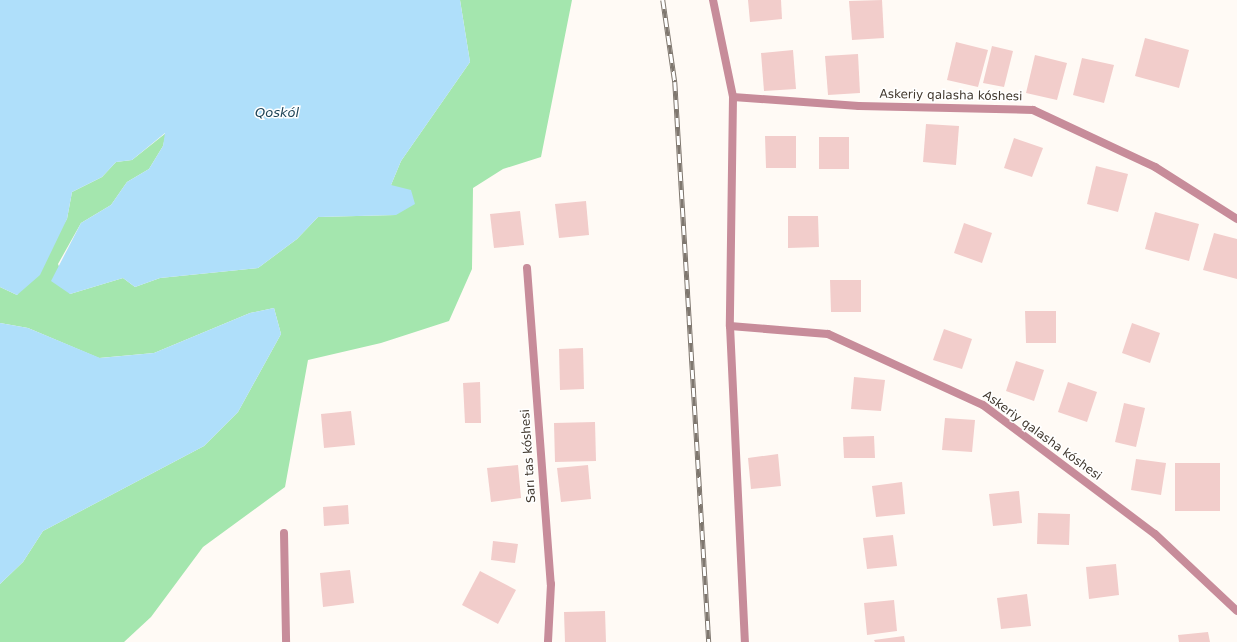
<!DOCTYPE html>
<meta charset="utf-8">
<style>
body{margin:0}
#map{position:relative;width:1237px;height:642px;overflow:hidden;background:#fffaf5;font-family:"DejaVu Sans",sans-serif}
div>[style]{position:absolute}
[style*='--x']{left:calc(var(--x)*1px);top:calc(var(--y)*1px);width:calc(var(--w)*1px);rotate:calc(var(--a)*1deg)}
.green>*{inset:0;background:#a4e6ae}
.water>*{inset:0;background:#afdffa}
.building>*{inset:0;background:#f2cdcb}
.street>*{height:8px;margin:-4px;padding:0 4px;transform-origin:4px;border-radius:4px;background:#c78c9a}
.rail>*{height:4.5px;margin-top:-2.25px;transform-origin:0;background:repeating-linear-gradient(90deg,#fff 0 9px,#7f776f 0 18px);box-sizing:border-box;border-block:1px solid #7f776f}
span{translate:-50% -50%;white-space:nowrap;text-align:center;line-height:1.15;-webkit-text-stroke:3px #fff;paint-order:stroke}
.street-label{font-size:12px;color:#41382e}
.water-label{font-size:13px;color:#1d4356;font-style:italic}
</style>
<div id="map">
<div class="green">
<i style="clip-path:polygon(460px 0,572px 0,541px 157px,503px 169px,473px 188px,472px 269px,449px 321px,381px 343px,308px 360px,285px 487px,203px 547px,151px 617px,124px 642px,0 642px,0 584px,23px 562px,43px 531px,204px 446px,238px 412px,281px 334px,274px 308px,250px 313px,154px 353px,99px 358px,28px 328px,0 323px,0 287px,17px 295px,67px 219px,72px 192px,102px 177px,116px 162px,132px 160px,166px 133px,163px 146px,149px 169px,127px 182px,111px 205px,81px 223px,58px 264px,70px 294px,123px 278px,135px 287px,160px 278px,258px 268px,297px 239px,318px 217px,396px 215px,391px 185px,401px 161px,470px 62px)"></i>
</div>
<div class="water">
<i style="clip-path:polygon(0 0,460px 0,470px 62px,401px 161px,391px 185px,411px 190px,415px 204px,396px 215px,318px 217px,297px 239px,258px 268px,160px 278px,135px 287px,123px 278px,70px 294px,51px 281px,81px 223px,111px 205px,127px 182px,149px 169px,163px 146px,165px 133px,132px 160px,116px 162px,102px 177px,72px 192px,67px 219px,40px 275px,17px 295px,0 287px)"></i>
<i style="clip-path:polygon(274px 308px,281px 334px,238px 412px,204px 446px,43px 531px,23px 562px,0 584px,0 323px,28px 328px,100px 358px,154px 353px,250px 313px)"></i>
</div>
<div class="building">
<i style="clip-path:polygon(748px 0,781px 0,782px 19px,750px 22px)"></i>
<i style="clip-path:polygon(882px 0,884px 38px,852px 40px,849px 1px)"></i>
<i style="clip-path:polygon(1145px 38px,1189px 50px,1179px 88px,1135px 76px)"></i>
<i style="clip-path:polygon(956px 42px,988px 50px,978px 87px,947px 80px)"></i>
<i style="clip-path:polygon(992px 46px,1013px 51px,1004px 87px,983px 83px)"></i>
<i style="clip-path:polygon(793px 50px,796px 89px,764px 91px,761px 53px)"></i>
<i style="clip-path:polygon(858px 54px,860px 93px,828px 95px,825px 56px)"></i>
<i style="clip-path:polygon(1035px 55px,1067px 63px,1057px 100px,1026px 93px)"></i>
<i style="clip-path:polygon(1082px 58px,1114px 65px,1104px 103px,1073px 95px)"></i>
<i style="clip-path:polygon(926px 124px,959px 126px,956px 165px,923px 162px)"></i>
<i style="clip-path:polygon(765px 136px,796px 136px,796px 168px,766px 168px)"></i>
<i style="clip-path:polygon(819px 137px,849px 137px,849px 169px,819px 169px)"></i>
<i style="clip-path:polygon(1014px 138px,1043px 148px,1032px 177px,1004px 168px)"></i>
<i style="clip-path:polygon(1096px 166px,1128px 174px,1118px 212px,1087px 204px)"></i>
<i style="clip-path:polygon(586px 201px,589px 235px,559px 238px,555px 204px)"></i>
<i style="clip-path:polygon(520px 211px,524px 245px,494px 248px,490px 214px)"></i>
<i style="clip-path:polygon(1155px 212px,1199px 224px,1189px 261px,1145px 249px)"></i>
<i style="clip-path:polygon(788px 216px,818px 216px,819px 247px,788px 248px)"></i>
<i style="clip-path:polygon(964px 223px,992px 233px,982px 263px,954px 253px)"></i>
<i style="clip-path:polygon(1214px 233px,1237px 239px,1237px 279px,1203px 270px)"></i>
<i style="clip-path:polygon(830px 280px,861px 280px,861px 312px,831px 312px)"></i>
<i style="clip-path:polygon(1025px 311px,1056px 311px,1056px 343px,1026px 343px)"></i>
<i style="clip-path:polygon(1132px 323px,1160px 333px,1150px 363px,1122px 353px)"></i>
<i style="clip-path:polygon(944px 329px,972px 339px,962px 369px,933px 360px)"></i>
<i style="clip-path:polygon(583px 348px,584px 389px,560px 390px,559px 349px)"></i>
<i style="clip-path:polygon(1016px 361px,1044px 370px,1034px 401px,1006px 391px)"></i>
<i style="clip-path:polygon(854px 377px,885px 380px,881px 411px,851px 409px)"></i>
<i style="clip-path:polygon(480px 382px,481px 423px,465px 423px,463px 383px)"></i>
<i style="clip-path:polygon(1068px 382px,1097px 392px,1087px 422px,1058px 412px)"></i>
<i style="clip-path:polygon(1124px 403px,1145px 408px,1136px 447px,1115px 442px)"></i>
<i style="clip-path:polygon(351px 411px,355px 445px,324px 448px,321px 414px)"></i>
<i style="clip-path:polygon(945px 418px,975px 420px,972px 452px,942px 450px)"></i>
<i style="clip-path:polygon(595px 422px,596px 461px,555px 462px,554px 423px)"></i>
<i style="clip-path:polygon(874px 436px,875px 458px,844px 458px,843px 437px)"></i>
<i style="clip-path:polygon(778px 454px,781px 486px,751px 489px,748px 458px)"></i>
<i style="clip-path:polygon(1136px 459px,1166px 463px,1161px 495px,1131px 490px)"></i>
<i style="clip-path:polygon(1175px 463px,1220px 463px,1220px 511px,1175px 511px)"></i>
<i style="clip-path:polygon(518px 465px,521px 498px,491px 502px,487px 468px)"></i>
<i style="clip-path:polygon(588px 465px,591px 499px,561px 502px,557px 468px)"></i>
<i style="clip-path:polygon(902px 482px,905px 514px,876px 517px,872px 486px)"></i>
<i style="clip-path:polygon(1019px 491px,1022px 523px,993px 526px,989px 494px)"></i>
<i style="clip-path:polygon(348px 505px,349px 524px,324px 526px,323px 507px)"></i>
<i style="clip-path:polygon(1038px 513px,1070px 514px,1069px 545px,1037px 544px)"></i>
<i style="clip-path:polygon(893px 535px,897px 566px,867px 569px,863px 538px)"></i>
<i style="clip-path:polygon(493px 541px,518px 544px,515px 563px,491px 560px)"></i>
<i style="clip-path:polygon(1116px 564px,1119px 595px,1089px 599px,1086px 567px)"></i>
<i style="clip-path:polygon(350px 570px,354px 603px,323px 607px,320px 573px)"></i>
<i style="clip-path:polygon(480px 571px,516px 590px,498px 624px,462px 605px)"></i>
<i style="clip-path:polygon(1027px 594px,1031px 626px,1001px 629px,997px 598px)"></i>
<i style="clip-path:polygon(894px 600px,897px 631px,867px 635px,864px 603px)"></i>
<i style="clip-path:polygon(605px 611px,606px 642px,565px 642px,564px 612px)"></i>
<i style="clip-path:polygon(1208px 632px,1210px 642px,1179px 642px,1178px 635px)"></i>
<i style="clip-path:polygon(904px 636px,905px 642px,875px 642px,874px 640px)"></i>
</div>
<div class="street">
<i style="--x:713;--y:0;--w:99;--a:78.3"></i>
<i style="--x:733;--y:97;--w:229;--a:90.8"></i>
<i style="--x:730;--y:326;--w:316;--a:87.3"></i>
<i style="--x:733;--y:97;--w:126;--a:4.1"></i>
<i style="--x:859;--y:106;--w:174;--a:1.3"></i>
<i style="--x:1033;--y:110;--w:135;--a:25"></i>
<i style="--x:1155;--y:167;--w:97;--a:32.4"></i>
<i style="--x:527;--y:268;--w:317;--a:85.7"></i>
<i style="--x:551;--y:584;--w:58;--a:93"></i>
<i style="--x:730;--y:326;--w:98;--a:4.7"></i>
<i style="--x:828;--y:334;--w:170;--a:24.6"></i>
<i style="--x:983;--y:405;--w:215;--a:36.9"></i>
<i style="--x:1155;--y:534;--w:112;--a:43.2"></i>
<i style="--x:284;--y:533;--w:109;--a:88.9"></i>
</div>
<div class="rail">
<i style="--x:663;--y:0;--w:83;--a:81.7"></i>
<i style="--x:675;--y:82;--w:561;--a:86.53"></i>
</div>
<div class="street-label">
<span style="left:951px;top:96px;rotate:1deg">Askeriy qalasha kóshesi</span>
<span style="left:1042px;top:436px;rotate:36deg">Askeriy qalasha kóshesi</span>
<span style="left:529px;top:456px;rotate:-94deg">Sarı tas kóshesi</span>
</div>
<div class="water-label">
<span style="left:277px;top:113px">Qoskól</span>
</div>
</div>
